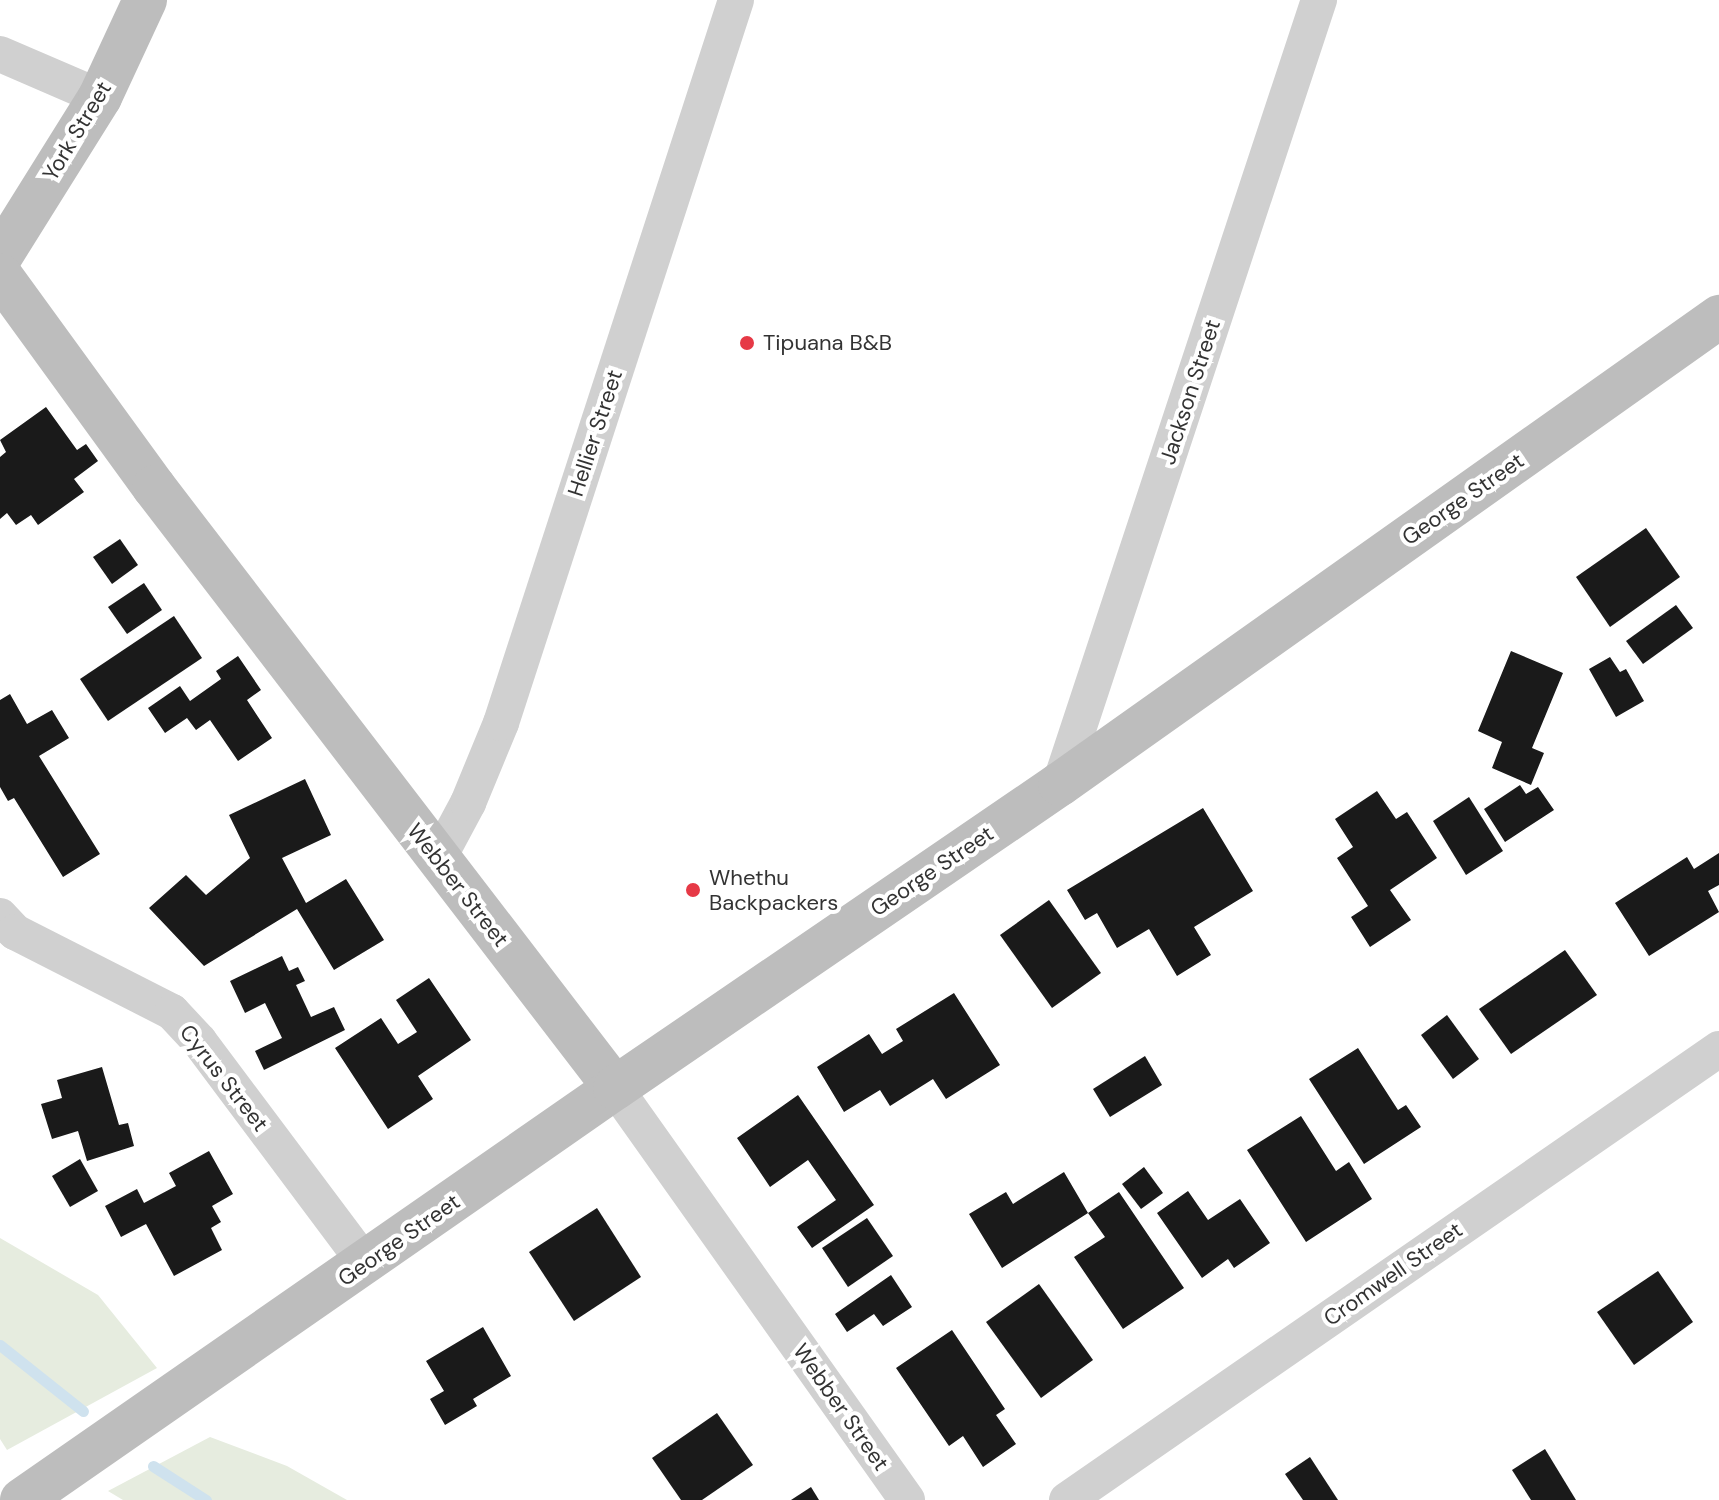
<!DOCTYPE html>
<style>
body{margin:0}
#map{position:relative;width:1719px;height:1500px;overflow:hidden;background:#fff;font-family:"DM Sans",sans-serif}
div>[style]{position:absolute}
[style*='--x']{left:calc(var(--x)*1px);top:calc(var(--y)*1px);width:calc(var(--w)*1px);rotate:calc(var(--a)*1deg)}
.green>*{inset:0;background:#e6ecdf}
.stream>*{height:11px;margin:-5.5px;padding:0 5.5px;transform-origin:5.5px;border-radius:5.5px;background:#cfe2ee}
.building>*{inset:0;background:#1a1a1a}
.street>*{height:36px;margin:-18px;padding:0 18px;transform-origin:18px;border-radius:18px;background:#d0d0d0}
.secondary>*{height:44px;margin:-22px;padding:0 22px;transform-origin:22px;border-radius:22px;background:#bdbdbd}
.dots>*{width:22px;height:22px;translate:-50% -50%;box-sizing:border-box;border:4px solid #fff;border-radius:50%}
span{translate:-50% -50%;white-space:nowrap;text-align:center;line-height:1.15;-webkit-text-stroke:8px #fff;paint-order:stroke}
.street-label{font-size:22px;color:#333}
.poi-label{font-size:22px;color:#333}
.left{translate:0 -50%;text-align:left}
</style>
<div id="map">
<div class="green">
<i style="clip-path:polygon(0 1238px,98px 1295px,157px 1368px,7px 1450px,0 1439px)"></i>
<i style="clip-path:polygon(210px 1437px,287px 1466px,347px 1500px,123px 1500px,108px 1491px)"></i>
</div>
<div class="stream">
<i style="--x:0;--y:1345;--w:106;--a:38.5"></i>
<i style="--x:153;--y:1466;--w:63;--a:32.7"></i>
</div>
<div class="building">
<i style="clip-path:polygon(46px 407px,77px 450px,86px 444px,98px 461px,74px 479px,84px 492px,38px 525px,31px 515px,16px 525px,7px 513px,0 519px,0 457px,6px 452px,0 440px)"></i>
<i style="clip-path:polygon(1646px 528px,1680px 577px,1610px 627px,1576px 577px)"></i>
<i style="clip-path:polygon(120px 539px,138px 565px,112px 584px,93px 557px)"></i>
<i style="clip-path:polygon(144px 583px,162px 610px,127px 634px,108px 607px)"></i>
<i style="clip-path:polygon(1676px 605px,1693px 628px,1643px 664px,1626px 641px)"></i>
<i style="clip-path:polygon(174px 616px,202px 658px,108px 721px,80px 679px)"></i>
<i style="clip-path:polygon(1511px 651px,1563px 673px,1532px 748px,1544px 753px,1531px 785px,1492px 768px,1502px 742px,1478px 731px)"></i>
<i style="clip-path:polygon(238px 656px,261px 690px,247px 700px,272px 738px,238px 761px,210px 720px,196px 730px,187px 718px,165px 733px,148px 708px,180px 686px,190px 701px,221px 679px,216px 671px)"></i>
<i style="clip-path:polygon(1610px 657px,1620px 672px,1626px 669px,1644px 701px,1616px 717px,1589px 669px)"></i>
<i style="clip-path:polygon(10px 694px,27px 724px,52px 710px,69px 738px,39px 756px,100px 854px,63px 877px,14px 798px,8px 801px,0 787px,0 700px)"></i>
<i style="clip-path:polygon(305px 779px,331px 835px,282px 858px,306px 903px,346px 879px,384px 940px,334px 970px,297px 909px,204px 966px,149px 908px,186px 875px,206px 895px,250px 858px,229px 815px)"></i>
<i style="clip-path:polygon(1520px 785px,1526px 794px,1538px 787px,1554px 810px,1505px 842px,1484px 809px)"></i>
<i style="clip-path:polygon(1377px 791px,1396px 819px,1407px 812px,1437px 858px,1390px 890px,1411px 920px,1370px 947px,1351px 917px,1368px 906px,1337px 858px,1353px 847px,1335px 819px)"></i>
<i style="clip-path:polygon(1469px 797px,1503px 851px,1466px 875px,1433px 821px)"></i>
<i style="clip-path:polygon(1203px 808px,1253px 891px,1194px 927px,1211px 955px,1177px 976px,1149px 929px,1117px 948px,1097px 913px,1085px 920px,1067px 890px)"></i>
<i style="clip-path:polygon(1719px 853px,1719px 885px,1708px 891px,1719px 912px,1649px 956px,1615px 903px,1687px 857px,1694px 869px)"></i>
<i style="clip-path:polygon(1049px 900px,1101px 973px,1052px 1008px,1000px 935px)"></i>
<i style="clip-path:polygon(1565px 950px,1597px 995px,1511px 1054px,1479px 1009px)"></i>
<i style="clip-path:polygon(282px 956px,289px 971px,298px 967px,305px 981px,296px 985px,311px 1017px,334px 1007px,345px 1030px,264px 1070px,255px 1051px,282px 1038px,265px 1003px,245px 1013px,230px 981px)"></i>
<i style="clip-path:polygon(429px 978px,471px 1040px,418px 1076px,433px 1099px,388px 1129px,335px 1048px,381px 1018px,398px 1044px,417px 1032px,396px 1000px)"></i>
<i style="clip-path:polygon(954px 993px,1000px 1065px,946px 1099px,933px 1079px,890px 1106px,880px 1090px,844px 1112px,817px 1067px,869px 1034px,882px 1054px,903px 1041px,896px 1029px)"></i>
<i style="clip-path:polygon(1447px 1015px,1479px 1059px,1453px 1079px,1421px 1035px)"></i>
<i style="clip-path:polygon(1358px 1048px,1398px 1110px,1406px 1105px,1421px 1127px,1364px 1164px,1309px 1079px)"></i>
<i style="clip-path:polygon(1145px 1056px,1162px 1085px,1110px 1117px,1093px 1089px)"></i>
<i style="clip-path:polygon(102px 1067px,119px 1125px,128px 1123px,134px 1146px,87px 1161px,78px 1131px,52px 1139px,41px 1104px,62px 1098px,57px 1080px)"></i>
<i style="clip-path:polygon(798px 1095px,874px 1205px,812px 1248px,797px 1227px,836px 1200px,808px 1160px,770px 1187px,737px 1138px)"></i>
<i style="clip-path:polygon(1301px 1116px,1336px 1171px,1349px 1162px,1372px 1199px,1306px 1242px,1247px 1150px)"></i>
<i style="clip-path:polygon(209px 1151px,233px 1194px,212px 1206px,221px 1222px,211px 1228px,222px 1250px,174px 1276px,146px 1224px,121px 1237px,105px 1206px,137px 1189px,144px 1203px,176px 1186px,169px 1173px)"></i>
<i style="clip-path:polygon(80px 1159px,98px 1191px,70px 1207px,52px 1176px)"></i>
<i style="clip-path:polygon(1144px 1167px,1163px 1193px,1141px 1209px,1122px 1184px)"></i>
<i style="clip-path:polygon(1064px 1172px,1088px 1213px,1119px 1192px,1184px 1288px,1123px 1329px,1074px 1257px,1105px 1237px,1088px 1213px,1002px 1268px,969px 1214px,1006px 1192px,1013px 1204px)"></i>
<i style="clip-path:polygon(1188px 1191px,1208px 1220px,1240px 1199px,1270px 1243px,1234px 1268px,1228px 1259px,1202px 1278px,1157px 1213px)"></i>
<i style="clip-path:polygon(597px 1208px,641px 1277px,574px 1321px,529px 1252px)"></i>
<i style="clip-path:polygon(867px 1218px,893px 1256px,848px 1287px,822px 1248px)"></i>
<i style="clip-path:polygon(1658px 1271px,1693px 1322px,1634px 1365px,1597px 1312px)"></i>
<i style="clip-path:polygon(891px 1275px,912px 1307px,883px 1326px,874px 1314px,847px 1332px,835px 1314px)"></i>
<i style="clip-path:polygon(1039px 1284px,1093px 1360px,1041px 1398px,986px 1322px)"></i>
<i style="clip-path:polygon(483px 1327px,511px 1376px,473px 1399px,477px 1406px,445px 1425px,430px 1399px,444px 1391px,426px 1361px)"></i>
<i style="clip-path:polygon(952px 1330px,1005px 1409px,996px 1415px,1016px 1444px,983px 1467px,963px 1436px,949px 1446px,896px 1368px)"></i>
<i style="clip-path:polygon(717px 1413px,753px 1465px,702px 1500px,681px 1500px,652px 1458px)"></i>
<i style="clip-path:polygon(1545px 1449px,1576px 1500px,1531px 1500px,1512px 1470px)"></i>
<i style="clip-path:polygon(1310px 1457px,1338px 1500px,1303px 1500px,1285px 1474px)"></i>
<i style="clip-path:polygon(811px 1487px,819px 1500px,791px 1500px)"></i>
</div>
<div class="street">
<i style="--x:0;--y:54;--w:109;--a:23.3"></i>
<i style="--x:1060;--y:784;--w:826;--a:-71.72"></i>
<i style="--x:438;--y:859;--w:64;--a:-61.8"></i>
<i style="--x:468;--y:803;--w:87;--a:-67.6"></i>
<i style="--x:501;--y:723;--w:760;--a:-71.99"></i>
<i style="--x:0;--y:916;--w:22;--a:47"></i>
<i style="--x:15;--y:932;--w:176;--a:27"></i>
<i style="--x:172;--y:1012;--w:40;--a:47"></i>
<i style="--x:199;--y:1041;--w:279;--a:53.2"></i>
<i style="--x:615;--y:1088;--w:505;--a:54.67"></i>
<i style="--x:1067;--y:1500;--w:793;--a:-34.67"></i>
</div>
<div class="secondary">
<i style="--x:0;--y:257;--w:189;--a:-58"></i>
<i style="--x:100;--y:97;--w:107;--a:-65.1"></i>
<i style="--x:0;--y:275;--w:262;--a:54"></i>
<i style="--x:154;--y:487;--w:757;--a:52.51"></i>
<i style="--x:22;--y:1500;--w:722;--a:-34.79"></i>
<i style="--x:615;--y:1088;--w:539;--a:-34.34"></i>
<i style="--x:1060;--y:784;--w:808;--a:-35.32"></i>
</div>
<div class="dots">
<i style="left:747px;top:343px;background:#e63946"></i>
<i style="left:693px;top:890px;background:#e63946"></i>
</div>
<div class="street-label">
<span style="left:77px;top:131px;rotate:-59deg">York Street</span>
<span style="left:1190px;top:392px;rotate:-72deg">Jackson Street</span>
<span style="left:595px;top:433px;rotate:-72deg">Hellier Street</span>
<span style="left:1463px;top:499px;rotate:-35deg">George Street</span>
<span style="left:932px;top:871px;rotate:-34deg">George Street</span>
<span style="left:458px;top:885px;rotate:52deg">Webber Street</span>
<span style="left:224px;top:1078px;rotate:52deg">Cyrus Street</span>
<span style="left:399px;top:1240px;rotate:-35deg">George Street</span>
<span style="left:1393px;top:1274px;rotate:-35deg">Cromwell Street</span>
<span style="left:841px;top:1407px;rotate:55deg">Webber Street</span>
</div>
<div class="poi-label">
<span class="left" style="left:763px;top:343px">Tipuana B&amp;B</span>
<span class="left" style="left:709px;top:890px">Whethu<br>Backpackers</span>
</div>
</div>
